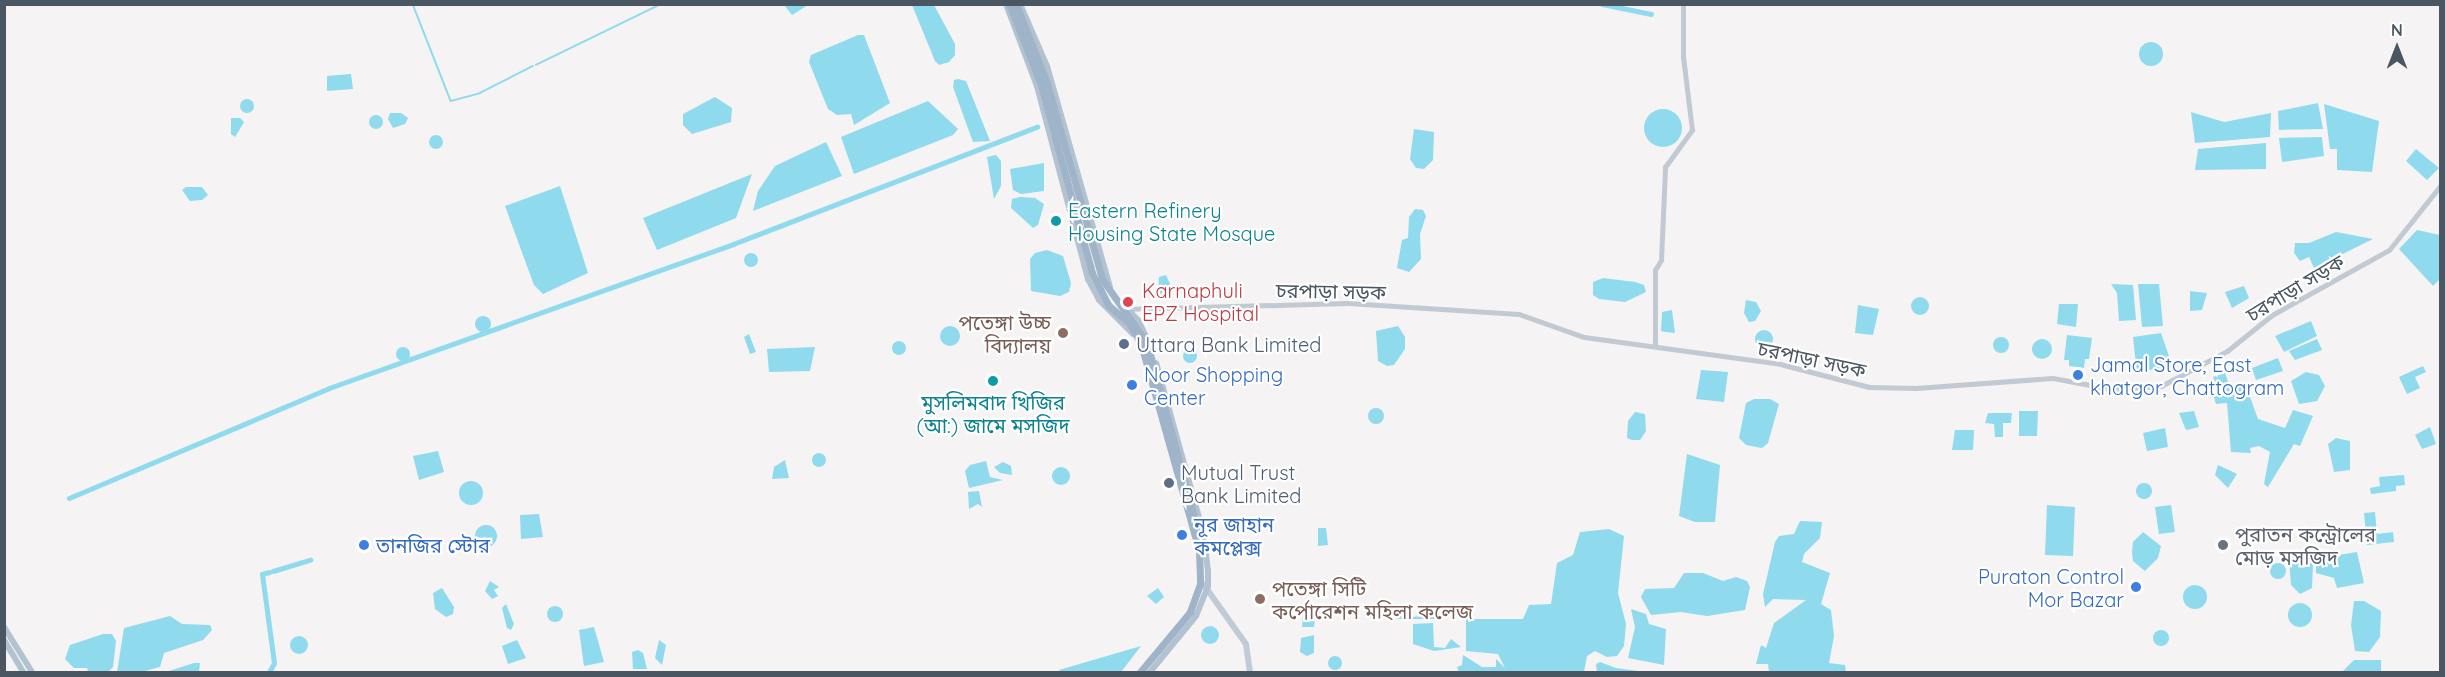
<!DOCTYPE html>
<meta charset="utf-8">
<style>
body{margin:0}
#map{position:relative;width:2445px;height:677px;overflow:hidden;background:#f5f3f3;font-family:Quicksand,"Noto Sans Bengali",sans-serif}
div>[style]{position:absolute}
[style*='--x']{left:calc(var(--x)*1px);top:calc(var(--y)*1px);width:calc(var(--w)*1px);rotate:calc(var(--a)*1deg)}
.water>*{inset:0;background:#90daee}
.round{border-radius:50%}
.stream>*{height:1.5px;margin:-0.75px;padding:0 0.75px;transform-origin:0.75px;border-radius:0.75px;background:#90daee}
.canal>*{height:5px;margin:-2.5px;padding:0 2.5px;transform-origin:2.5px;border-radius:2.5px;background:#90daee}
.tertiary>*{height:5px;margin:-2.5px;padding:0 2.5px;transform-origin:2.5px;border-radius:2.5px;background:#c1cad2}
.secondary>*{height:6px;margin:-3px;padding:0 3px;transform-origin:3px;border-radius:3px;background:#c1cbd6}
.primary>*{height:6px;margin:-3px;padding:0 3px;transform-origin:3px;border-radius:3px;background:#b3c2d1}
.trunk>*{height:7px;margin:-3.5px;padding:0 3.5px;transform-origin:3.5px;border-radius:3.5px;background:#9fb4c9}
.dots>*{width:16px;height:16px;translate:-50% -50%;box-sizing:border-box;border:3px solid #fff;border-radius:50%}
span{translate:-50% -50%;white-space:nowrap;text-align:center;line-height:1.15;-webkit-text-stroke:4.5px #fff;paint-order:stroke}
.culture-label{font-size:20px;color:#0d838f}
.left{translate:0 -50%;text-align:left}
.street-label{font-size:20px;color:#4a5661}
.health-label{font-size:20px;color:#be3a42}
.education-label{font-size:20px;color:#785e54}
.right{translate:-100% -50%;text-align:right}
.service-label{font-size:20px;color:#4e5e75}
.shop-label{font-size:20px;color:#366cbe}
.worship-label{font-size:20px;color:#5b616d}
.frame{position:absolute;inset:0;border:6px solid #4a5661;pointer-events:none}
.north{position:absolute;left:2367px;top:18px;width:60px;height:60px;-webkit-text-stroke:4px #fff;paint-order:stroke;rotate:0deg;font-size:16px;font-weight:700;line-height:24px;text-align:center;color:#4a5661}
.north::after{content:'';display:block;margin:auto;width:21px;height:27px;background:#4a5661;clip-path:polygon(50% 0,100% 100%,50% 72%,0 100%)}
</style>
<div id="map">
<div class="water">
<i style="clip-path:polygon(784px 5px,784px 4px,808px 5px,792px 15px)"></i>
<i style="clip-path:polygon(912px 5px,934px 5px,955px 44px,955px 55px,949px 62px,939px 65px,935px 61px)"></i>
<i style="clip-path:polygon(858px 35px,864px 35px,890px 103px,854px 125px,851px 114px,837px 115px,828px 109px,809px 62px,811px 55px)"></i>
<i class="round" style="left:2139px;top:42px;width:24px;height:24px"></i>
<i style="clip-path:polygon(351px 74px,353px 89px,327px 91px,327px 76px)"></i>
<i style="clip-path:polygon(958px 79px,966px 81px,990px 141px,973px 142px,953px 87px,954px 80px)"></i>
<i style="clip-path:polygon(715px 97px,732px 108px,731px 122px,692px 134px,683px 125px,683px 114px)"></i>
<i class="round" style="left:240px;top:99px;width:14px;height:14px"></i>
<i style="clip-path:polygon(928px 101px,958px 129px,953px 135px,854px 174px,841px 137px)"></i>
<i style="clip-path:polygon(2318px 103px,2323px 129px,2279px 130px,2278px 111px)"></i>
<i style="clip-path:polygon(2324px 104px,2379px 121px,2372px 172px,2337px 170px,2337px 149px,2330px 149px)"></i>
<i class="round" style="left:1644px;top:109px;width:38px;height:38px"></i>
<i style="clip-path:polygon(2191px 112px,2224px 122px,2271px 113px,2270px 137px,2195px 143px)"></i>
<i style="clip-path:polygon(390px 113px,401px 113px,408px 118px,405px 124px,393px 128px,388px 119px)"></i>
<i class="round" style="left:369px;top:115px;width:14px;height:14px"></i>
<i style="clip-path:polygon(231px 118px,240px 118px,244px 122px,235px 137px,231px 134px)"></i>
<i style="clip-path:polygon(1414px 129px,1434px 132px,1433px 160px,1424px 169px,1416px 168px,1410px 159px)"></i>
<i class="round" style="left:429px;top:135px;width:14px;height:14px"></i>
<i style="clip-path:polygon(2322px 137px,2324px 156px,2282px 162px,2279px 138px)"></i>
<i style="clip-path:polygon(826px 142px,842px 176px,753px 211px,758px 191px,775px 166px)"></i>
<i style="clip-path:polygon(2266px 143px,2266px 169px,2195px 170px,2198px 149px)"></i>
<i style="clip-path:polygon(2416px 149px,2439px 168px,2427px 180px,2406px 161px)"></i>
<i style="clip-path:polygon(996px 155px,1001px 161px,1001px 186px,994px 199px,987px 157px)"></i>
<i style="clip-path:polygon(1044px 163px,1044px 191px,1021px 194px,1013px 190px,1010px 169px)"></i>
<i style="clip-path:polygon(752px 174px,736px 218px,657px 250px,643px 218px)"></i>
<i style="clip-path:polygon(560px 186px,588px 273px,543px 294px,534px 285px,505px 206px)"></i>
<i style="clip-path:polygon(186px 187px,202px 187px,208px 195px,202px 200px,190px 201px,182px 190px)"></i>
<i style="clip-path:polygon(1020px 197px,1035px 198px,1044px 204px,1038px 225px,1033px 228px,1011px 208px,1012px 199px)"></i>
<i style="clip-path:polygon(1415px 209px,1423px 210px,1426px 216px,1420px 234px,1421px 259px,1409px 272px,1397px 268px,1402px 240px,1408px 238px,1409px 217px)"></i>
<i style="clip-path:polygon(2417px 230px,2440px 235px,2440px 279px,2433px 286px,2399px 249px)"></i>
<i style="clip-path:polygon(2336px 232px,2373px 239px,2314px 268px,2309px 257px,2300px 261px,2294px 253px,2295px 243px,2309px 243px)"></i>
<i style="clip-path:polygon(1047px 250px,1063px 256px,1071px 283px,1069px 292px,1060px 296px,1031px 291px,1030px 259px,1035px 253px)"></i>
<i class="round" style="left:744px;top:253px;width:14px;height:14px"></i>
<i style="clip-path:polygon(1166px 275px,1171px 286px,1158px 296px,1159px 277px)"></i>
<i style="clip-path:polygon(1603px 278px,1635px 282px,1644px 285px,1646px 292px,1625px 302px,1599px 299px,1593px 295px,1593px 282px)"></i>
<i style="clip-path:polygon(2111px 284px,2133px 285px,2136px 320px,2119px 321px,2117px 293px)"></i>
<i style="clip-path:polygon(2138px 284px,2159px 284px,2163px 326px,2142px 327px)"></i>
<i style="clip-path:polygon(2244px 286px,2249px 298px,2232px 308px,2225px 292px)"></i>
<i style="clip-path:polygon(2190px 291px,2207px 293px,2202px 310px,2190px 311px)"></i>
<i class="round" style="left:1911px;top:297px;width:18px;height:18px"></i>
<i style="clip-path:polygon(1746px 300px,1756px 302px,1761px 311px,1755px 321px,1749px 322px,1744px 313px)"></i>
<i style="clip-path:polygon(2059px 304px,2078px 304px,2076px 327px,2057px 324px)"></i>
<i style="clip-path:polygon(1858px 305px,1879px 309px,1873px 335px,1855px 333px)"></i>
<i style="clip-path:polygon(1672px 310px,1675px 333px,1665px 332px,1661px 331px,1662px 312px)"></i>
<i class="round" style="left:475px;top:316px;width:16px;height:16px"></i>
<i style="clip-path:polygon(2311px 321px,2317px 336px,2284px 352px,2275px 336px)"></i>
<i class="round" style="left:940px;top:326px;width:20px;height:20px"></i>
<i style="clip-path:polygon(1398px 326px,1405px 337px,1405px 349px,1394px 365px,1387px 366px,1378px 361px,1376px 331px)"></i>
<i class="round" style="left:1755px;top:330px;width:18px;height:18px"></i>
<i style="clip-path:polygon(2161px 333px,2172px 365px,2137px 373px,2133px 337px)"></i>
<i style="clip-path:polygon(749px 334px,756px 352px,750px 354px,744px 337px)"></i>
<i style="clip-path:polygon(2067px 335px,2092px 338px,2089px 359px,2085px 359px,2084px 368px,2069px 366px,2069px 360px,2064px 360px)"></i>
<i class="round" style="left:1993px;top:337px;width:16px;height:16px"></i>
<i class="round" style="left:2032px;top:339px;width:20px;height:20px"></i>
<i style="clip-path:polygon(2317px 339px,2322px 350px,2295px 360px,2289px 351px)"></i>
<i class="round" style="left:892px;top:341px;width:14px;height:14px"></i>
<i style="clip-path:polygon(815px 347px,810px 371px,769px 372px,767px 349px)"></i>
<i class="round" style="left:396px;top:347px;width:14px;height:14px"></i>
<i class="round" style="left:1183px;top:349px;width:14px;height:14px"></i>
<i style="clip-path:polygon(2278px 358px,2283px 371px,2256px 380px,2252px 368px)"></i>
<i style="clip-path:polygon(2423px 366px,2426px 372px,2415px 377px,2420px 388px,2407px 394px,2399px 377px)"></i>
<i style="clip-path:polygon(1701px 370px,1728px 372px,1724px 402px,1696px 399px)"></i>
<i style="clip-path:polygon(2306px 372px,2319px 375px,2325px 386px,2317px 401px,2299px 404px,2291px 381px)"></i>
<i style="clip-path:polygon(2225px 373px,2230px 387px,2245px 383px,2258px 419px,2285px 428px,2293px 410px,2313px 416px,2300px 446px,2294px 444px,2268px 487px,2264px 484px,2270px 452px,2259px 446px,2250px 448px,2251px 453px,2231px 452px,2227px 403px,2216px 404px,2213px 394px,2219px 392px,2213px 377px)"></i>
<i style="clip-path:polygon(1754px 399px,1770px 399px,1779px 404px,1768px 443px,1762px 448px,1746px 445px,1739px 438px,1746px 403px)"></i>
<i class="round" style="left:1368px;top:408px;width:16px;height:16px"></i>
<i style="clip-path:polygon(2019px 411px,2038px 411px,2037px 436px,2019px 436px)"></i>
<i style="clip-path:polygon(2194px 411px,2199px 427px,2186px 430px,2179px 413px)"></i>
<i style="clip-path:polygon(1635px 412px,1645px 414px,1646px 431px,1640px 440px,1632px 440px,1627px 438px,1628px 421px)"></i>
<i style="clip-path:polygon(1988px 413px,2012px 413px,2011px 423px,2003px 423px,2003px 437px,1995px 437px,1994px 424px,1985px 423px)"></i>
<i style="clip-path:polygon(2430px 427px,2436px 444px,2422px 449px,2415px 435px)"></i>
<i style="clip-path:polygon(2165px 428px,2168px 447px,2147px 451px,2143px 433px)"></i>
<i style="clip-path:polygon(1955px 430px,1974px 430px,1973px 450px,1952px 450px)"></i>
<i style="clip-path:polygon(2336px 438px,2350px 441px,2350px 470px,2334px 472px,2328px 444px)"></i>
<i style="clip-path:polygon(438px 451px,444px 472px,419px 480px,413px 456px)"></i>
<i class="round" style="left:812px;top:453px;width:14px;height:14px"></i>
<i style="clip-path:polygon(1687px 454px,1720px 465px,1715px 522px,1695px 522px,1679px 516px)"></i>
<i style="clip-path:polygon(785px 460px,789px 478px,772px 479px,774px 467px)"></i>
<i style="clip-path:polygon(986px 461px,990px 477px,1003px 480px,969px 488px,965px 471px,970px 465px)"></i>
<i style="clip-path:polygon(1003px 462px,1011px 466px,1012px 475px,1000px 473px,994px 467px)"></i>
<i style="clip-path:polygon(2218px 465px,2237px 474px,2228px 488px,2215px 475px)"></i>
<i class="round" style="left:1052px;top:467px;width:18px;height:18px"></i>
<i style="clip-path:polygon(2404px 475px,2405px 485px,2396px 486px,2396px 491px,2371px 494px,2370px 488px,2380px 486px,2379px 477px)"></i>
<i class="round" style="left:459px;top:481px;width:24px;height:24px"></i>
<i class="round" style="left:2136px;top:483px;width:16px;height:16px"></i>
<i style="clip-path:polygon(979px 491px,982px 507px,978px 504px,969px 509px,968px 492px)"></i>
<i style="clip-path:polygon(2047px 505px,2075px 507px,2073px 556px,2045px 555px)"></i>
<i style="clip-path:polygon(2171px 505px,2175px 532px,2159px 534px,2155px 507px)"></i>
<i style="clip-path:polygon(2375px 512px,2377px 534px,2393px 532px,2394px 542px,2367px 545px,2364px 513px)"></i>
<i style="clip-path:polygon(539px 514px,543px 537px,521px 539px,520px 515px)"></i>
<i style="clip-path:polygon(1800px 521px,1822px 522px,1820px 538px,1804px 554px,1802px 562px,1830px 573px,1821px 604px,1831px 610px,1834px 636px,1829px 663px,1845px 665px,1846px 672px,1769px 672px,1768px 664px,1756px 664px,1761px 645px,1766px 648px,1774px 623px,1806px 600px,1773px 599px,1765px 607px,1763px 594px,1775px 542px,1779px 536px,1794px 534px)"></i>
<i class="round" style="left:475px;top:525px;width:22px;height:22px"></i>
<i style="clip-path:polygon(1318px 528px,1326px 528px,1328px 545px,1318px 546px)"></i>
<i style="clip-path:polygon(1609px 529px,1624px 536px,1618px 593px,1626px 624px,1624px 646px,1617px 656px,1607px 657px,1595px 651px,1587px 656px,1584px 672px,1459px 672px,1457px 667px,1462px 665px,1463px 655px,1482px 667px,1496px 667px,1496px 659px,1505px 668px,1498px 654px,1466px 651px,1466px 619px,1523px 619px,1529px 605px,1551px 604px,1557px 563px,1573px 555px,1580px 532px)"></i>
<i style="clip-path:polygon(2143px 532px,2161px 546px,2158px 558px,2145px 571px,2133px 561px,2132px 552px,2133px 542px)"></i>
<i style="clip-path:polygon(2304px 551px,2313px 564px,2312px 588px,2300px 594px,2291px 585px,2289px 559px,2295px 552px)"></i>
<i style="clip-path:polygon(2357px 552px,2364px 583px,2337px 588px,2334px 578px,2316px 573px,2316px 560px,2320px 558px)"></i>
<i class="round" style="left:2270px;top:563px;width:16px;height:16px"></i>
<i style="clip-path:polygon(1684px 573px,1703px 573px,1723px 581px,1736px 577px,1747px 581px,1750px 587px,1745px 610px,1707px 616px,1681px 612px,1651px 615px,1641px 597px,1645px 589px,1674px 588px)"></i>
<i style="clip-path:polygon(490px 581px,499px 587px,494px 590px,498px 596px,492px 599px,485px 591px)"></i>
<i class="round" style="left:2183px;top:585px;width:24px;height:24px"></i>
<i style="clip-path:polygon(442px 588px,454px 607px,453px 614px,446px 617px,435px 609px,433px 593px)"></i>
<i style="clip-path:polygon(1158px 588px,1164px 597px,1156px 604px,1147px 596px)"></i>
<i style="clip-path:polygon(2354px 601px,2364px 601px,2381px 611px,2380px 637px,2369px 652px,2355px 651px,2351px 625px)"></i>
<i class="round" style="left:2288px;top:603px;width:24px;height:24px"></i>
<i style="clip-path:polygon(506px 604px,514px 624px,511px 630px,507px 628px,502px 608px)"></i>
<i class="round" style="left:547px;top:606px;width:16px;height:16px"></i>
<i style="clip-path:polygon(1631px 609px,1646px 614px,1649px 624px,1666px 629px,1664px 665px,1628px 658px,1635px 627px)"></i>
<i style="clip-path:polygon(1311px 613px,1329px 615px,1331px 618px,1315px 618px,1314px 627px,1302px 627px,1303px 614px)"></i>
<i style="clip-path:polygon(1439px 613px,1439px 619px,1394px 619px,1394px 614px,1413px 617px)"></i>
<i style="clip-path:polygon(170px 616px,182px 624px,210px 625px,212px 630px,203px 640px,164px 653px,160px 667px,141px 672px,117px 672px,124px 628px)"></i>
<i style="clip-path:polygon(1433px 623px,1434px 647px,1445px 648px,1451px 639px,1461px 647px,1434px 651px,1413px 644px,1413px 624px)"></i>
<i class="round" style="left:1201px;top:626px;width:18px;height:18px"></i>
<i style="clip-path:polygon(594px 627px,604px 662px,584px 666px,579px 630px)"></i>
<i class="round" style="left:2153px;top:630px;width:16px;height:16px"></i>
<i style="clip-path:polygon(103px 634px,112px 634px,116px 641px,113px 667px,109px 671px,88px 672px,87px 668px,74px 668px,65px 659px,70px 645px)"></i>
<i style="clip-path:polygon(1314px 635px,1314px 653px,1307px 656px,1300px 652px,1301px 638px)"></i>
<i class="round" style="left:290px;top:636px;width:18px;height:18px"></i>
<i style="clip-path:polygon(517px 640px,526px 658px,508px 664px,502px 646px)"></i>
<i style="clip-path:polygon(659px 640px,666px 645px,662px 665px,655px 658px)"></i>
<i style="clip-path:polygon(1141px 646px,1121px 672px,1060px 672px,1059px 670px)"></i>
<i style="clip-path:polygon(638px 650px,643px 653px,647px 669px,633px 669px,632px 652px)"></i>
<i class="round" style="left:1328px;top:656px;width:14px;height:14px"></i>
<i style="clip-path:polygon(2354px 660px,2381px 660px,2381px 672px,2342px 672px)"></i>
<i style="clip-path:polygon(1600px 662px,1616px 668px,1646px 672px,1597px 672px,1596px 664px)"></i>
<i style="clip-path:polygon(194px 663px,200px 663px,199px 672px,166px 672px)"></i>
</div>
<div class="stream">
<i style="--x:413;--y:4;--w:104;--a:68.6"></i>
<i style="--x:451;--y:101;--w:30;--a:-15"></i>
<i style="--x:480;--y:93;--w:59;--a:-27"></i>
<i style="--x:536;--y:65;--w:139;--a:-26"></i>
</div>
<div class="canal">
<i style="--x:1602;--y:4;--w:50;--a:11.5"></i>
<i style="--x:69;--y:498;--w:282;--a:-22.9"></i>
<i style="--x:329;--y:388;--w:429;--a:-19.6"></i>
<i style="--x:733;--y:244;--w:326;--a:-21.1"></i>
<i style="--x:273;--y:571;--w:39;--a:-17"></i>
<i style="--x:269;--y:572;--w:7;--a:164"></i>
<i style="--x:262;--y:574;--w:90;--a:82.3"></i>
<i style="--x:274;--y:663;--w:10;--a:119"></i>
</div>
<div class="tertiary">
<i style="--x:1123;--y:309;--w:225;--a:-1.5"></i>
<i style="--x:1348;--y:303;--w:171;--a:3.7"></i>
<i style="--x:1519;--y:314;--w:69;--a:19.5"></i>
<i style="--x:1584;--y:337;--w:198;--a:7.8"></i>
<i style="--x:1780;--y:364;--w:92;--a:14.5"></i>
<i style="--x:1869;--y:387;--w:47;--a:1.2"></i>
<i style="--x:1916;--y:388;--w:137;--a:-4.2"></i>
<i style="--x:2053;--y:378;--w:59;--a:10.7"></i>
<i style="--x:2111;--y:389;--w:50;--a:-3.4"></i>
<i style="--x:2161;--y:386;--w:75;--a:-27.9"></i>
<i style="--x:2227;--y:351;--w:58;--a:-38.7"></i>
<i style="--x:2272;--y:315;--w:134;--a:-29.1"></i>
<i style="--x:2389;--y:250;--w:82;--a:-51.4"></i>
<i style="--x:1655;--y:345;--w:75;--a:-90"></i>
<i style="--x:1655;--y:270;--w:12;--a:-59"></i>
<i style="--x:1661;--y:260;--w:93;--a:-87.5"></i>
<i style="--x:1665;--y:167;--w:46;--a:-53.9"></i>
<i style="--x:1692;--y:130;--w:74;--a:-97"></i>
<i style="--x:1683;--y:57;--w:53;--a:-90"></i>
</div>
<div class="secondary">
<i style="--x:1204;--y:585;--w:72;--a:54.6"></i>
<i style="--x:1246;--y:644;--w:28;--a:82"></i>
</div>
<div class="primary">
<i style="--x:1006;--y:4;--w:88;--a:69.3"></i>
<i style="--x:1037;--y:86;--w:200;--a:75.2"></i>
<i style="--x:1088;--y:279;--w:24;--a:62"></i>
<i style="--x:1099;--y:300;--w:48;--a:45"></i>
<i style="--x:1020;--y:4;--w:68;--a:66.5"></i>
<i style="--x:1047;--y:66;--w:230;--a:74.1"></i>
<i style="--x:1121;--y:302;--w:25;--a:47"></i>
<i style="--x:1138;--y:320;--w:30;--a:64"></i>
<i style="--x:4;--y:627;--w:53;--a:58.1"></i>
<i style="--x:4;--y:640;--w:37;--a:59"></i>
<i style="--x:1150;--y:672;--w:72;--a:-50.6"></i>
<i style="--x:1196;--y:616;--w:32;--a:-68"></i>
<i style="--x:1208;--y:586;--w:15;--a:-90"></i>
<i style="--x:1208;--y:571;--w:39;--a:-97"></i>
<i style="--x:1203;--y:532;--w:175;--a:-105.5"></i>
</div>
<div class="trunk">
<i style="--x:1009;--y:4;--w:87;--a:68.4"></i>
<i style="--x:1041;--y:85;--w:195;--a:74.8"></i>
<i style="--x:1092;--y:273;--w:36;--a:63"></i>
<i style="--x:1108;--y:305;--w:28;--a:41"></i>
<i style="--x:1129;--y:323;--w:24;--a:60"></i>
<i style="--x:1141;--y:344;--w:214;--a:74.3"></i>
<i style="--x:1199;--y:550;--w:34;--a:88"></i>
<i style="--x:1200;--y:584;--w:30;--a:110"></i>
<i style="--x:1190;--y:612;--w:78;--a:129.8"></i>
<i style="--x:1016;--y:4;--w:85;--a:68.6"></i>
<i style="--x:1047;--y:83;--w:204;--a:74.3"></i>
<i style="--x:1102;--y:279;--w:78;--a:54.9"></i>
<i style="--x:1147;--y:343;--w:209;--a:74.8"></i>
</div>
<div class="dots">
<i style="left:1056px;top:221px;background:#0f9aa8"></i>
<i style="left:1128px;top:302px;background:#e0444e"></i>
<i style="left:1063px;top:333px;background:#8d6e63"></i>
<i style="left:1124px;top:344px;background:#5c6f8a"></i>
<i style="left:2078px;top:375px;background:#3f7fe0"></i>
<i style="left:993px;top:381px;background:#0f9aa8"></i>
<i style="left:1132px;top:385px;background:#3f7fe0"></i>
<i style="left:1169px;top:483px;background:#5c6f8a"></i>
<i style="left:1182px;top:535px;background:#3f7fe0"></i>
<i style="left:364px;top:545px;background:#3f7fe0"></i>
<i style="left:2223px;top:545px;background:#6b7280"></i>
<i style="left:2136px;top:587px;background:#3f7fe0"></i>
<i style="left:1260px;top:599px;background:#8d6e63"></i>
</div>
<div class="culture-label">
<span class="left" style="left:1068px;top:222px">Eastern Refinery<br>Housing State Mosque</span>
<span style="left:993px;top:414px">মুসলিমবাদ খিজির<br>(আ:) জামে মসজিদ</span>
</div>
<div class="street-label">
<span style="left:2295px;top:288px;rotate:-31deg">চরপাড়া সড়ক</span>
<span style="left:1331px;top:291px;rotate:1deg">চরপাড়া সড়ক</span>
<span style="left:1812px;top:359px;rotate:12deg">চরপাড়া সড়ক</span>
</div>
<div class="health-label">
<span class="left" style="left:1142px;top:302px">Karnaphuli<br>EPZ Hospital</span>
</div>
<div class="education-label">
<span class="right" style="left:1051px;top:334px">পতেঙ্গা উচ্চ<br>বিদ্যালয়</span>
<span class="left" style="left:1272px;top:600px">পতেঙ্গা সিটি<br>কর্পোরেশন মহিলা কলেজ</span>
</div>
<div class="service-label">
<span class="left" style="left:1136px;top:344px">Uttara Bank Limited</span>
<span class="left" style="left:1181px;top:484px">Mutual Trust<br>Bank Limited</span>
</div>
<div class="shop-label">
<span class="left" style="left:2090px;top:376px">Jamal Store, East<br>khatgor, Chattogram</span>
<span class="left" style="left:1144px;top:386px">Noor Shopping<br>Center</span>
<span class="left" style="left:1194px;top:536px">নূর জাহান<br>কমপ্লেক্স</span>
<span class="left" style="left:376px;top:545px">তানজির স্টোর</span>
<span class="right" style="left:2124px;top:588px">Puraton Control<br>Mor Bazar</span>
</div>
<div class="worship-label">
<span class="left" style="left:2235px;top:546px">পুরাতন কন্ট্রোলের<br>মোড় মসজিদ</span>
</div>
<div class="frame"></div>
<div class="north">N</div>
</div>
